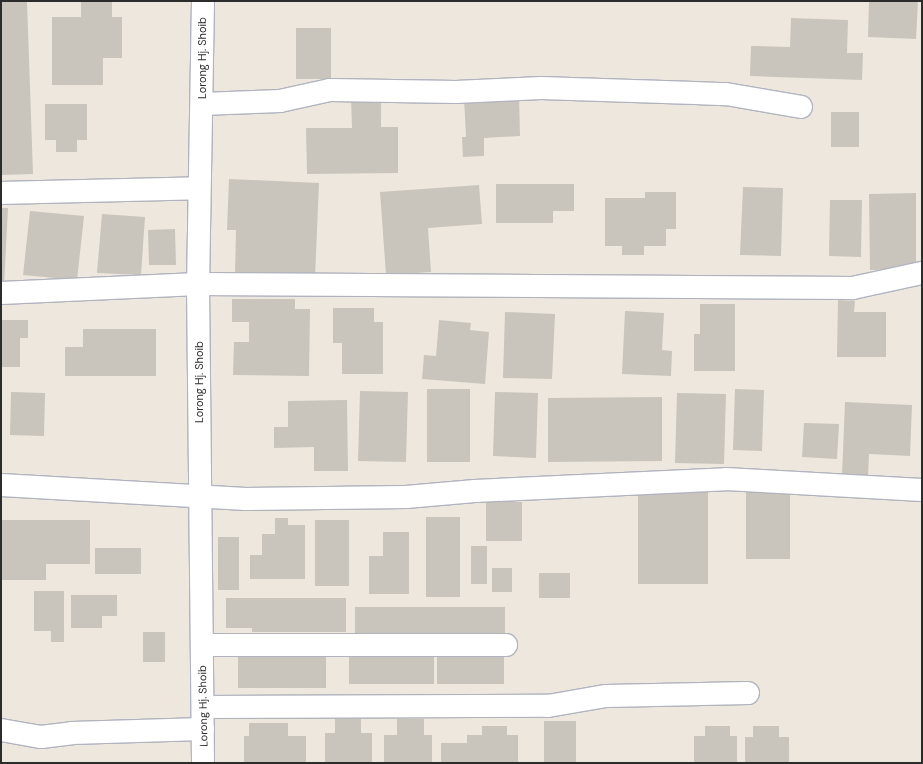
<!DOCTYPE html>
<style>
body{margin:0}
#map{position:relative;width:923px;height:764px;overflow:hidden;background:#eee7dd;font-family:"DM Sans",sans-serif}
div>[style]{position:absolute}
[style*='--x']{left:calc(var(--x)*1px);top:calc(var(--y)*1px);width:calc(var(--w)*1px);rotate:calc(var(--a)*1deg)}
.building>*{inset:0;background:#c9c5bc}
.roads{filter:drop-shadow(1px 0 #b1b4c0) drop-shadow(-1px 0 #b1b4c0) drop-shadow(0 1px #b1b4c0) drop-shadow(0 -1px #b1b4c0)}
.minor>*{height:22px;margin:-11px;padding:0 11px;transform-origin:11px;border-radius:11px;background:#fff}
span{translate:-50% -50%;white-space:nowrap;text-align:center;line-height:1.15;-webkit-text-stroke:3.5px #fff;paint-order:stroke}
.street-label{font-size:11px;color:#2c2c2c}
.frame{position:absolute;inset:0;border:2px solid #2c2c2c;pointer-events:none}
</style>
<div id="map">
<div class="building">
<i style="clip-path:polygon(1px 1px,27px 1px,33px 174px,1px 175px)"></i>
<i style="clip-path:polygon(869px 1px,918px 1px,916px 39px,868px 37px)"></i>
<i style="clip-path:polygon(81px 2px,112px 2px,112px 17px,122px 17px,122px 58px,103px 58px,103px 85px,52px 85px,52px 17px,81px 17px)"></i>
<i style="clip-path:polygon(791px 18px,848px 20px,847px 53px,863px 53px,862px 80px,750px 76px,751px 46px,790px 47px)"></i>
<i style="clip-path:polygon(296px 28px,331px 28px,331px 79px,296px 79px)"></i>
<i style="clip-path:polygon(381px 95px,381px 127px,398px 127px,398px 173px,307px 174px,306px 128px,352px 128px,351px 96px)"></i>
<i style="clip-path:polygon(519px 95px,520px 136px,484px 138px,484px 156px,463px 157px,462px 137px,466px 137px,464px 98px)"></i>
<i style="clip-path:polygon(45px 104px,87px 104px,87px 140px,77px 140px,77px 152px,56px 152px,56px 140px,45px 140px)"></i>
<i style="clip-path:polygon(831px 112px,859px 112px,859px 147px,831px 147px)"></i>
<i style="clip-path:polygon(229px 179px,319px 183px,315px 278px,235px 275px,236px 230px,227px 230px)"></i>
<i style="clip-path:polygon(496px 184px,574px 184px,574px 211px,553px 211px,553px 223px,496px 223px)"></i>
<i style="clip-path:polygon(479px 185px,482px 224px,428px 228px,431px 272px,386px 275px,380px 192px)"></i>
<i style="clip-path:polygon(743px 187px,783px 188px,781px 256px,740px 255px)"></i>
<i style="clip-path:polygon(645px 192px,676px 192px,676px 229px,666px 229px,666px 246px,644px 246px,644px 255px,622px 255px,622px 246px,605px 246px,605px 198px,645px 198px)"></i>
<i style="clip-path:polygon(916px 193px,916px 269px,870px 270px,869px 194px)"></i>
<i style="clip-path:polygon(830px 200px,862px 200px,861px 257px,829px 256px)"></i>
<i style="clip-path:polygon(1px 208px,8px 208px,4px 285px,1px 285px)"></i>
<i style="clip-path:polygon(30px 211px,84px 216px,77px 280px,23px 275px)"></i>
<i style="clip-path:polygon(102px 214px,145px 217px,141px 275px,97px 273px)"></i>
<i style="clip-path:polygon(175px 229px,176px 265px,149px 265px,148px 230px)"></i>
<i style="clip-path:polygon(232px 299px,295px 299px,295px 309px,310px 309px,309px 376px,233px 375px,234px 342px,249px 342px,249px 322px,232px 322px)"></i>
<i style="clip-path:polygon(838px 300px,855px 301px,854px 312px,886px 312px,886px 357px,837px 357px)"></i>
<i style="clip-path:polygon(700px 304px,735px 304px,735px 371px,694px 371px,694px 334px,700px 334px)"></i>
<i style="clip-path:polygon(333px 308px,374px 308px,374px 322px,383px 322px,383px 374px,342px 374px,342px 343px,333px 343px)"></i>
<i style="clip-path:polygon(625px 311px,664px 313px,662px 350px,672px 351px,671px 376px,622px 374px)"></i>
<i style="clip-path:polygon(505px 312px,555px 314px,552px 379px,503px 378px)"></i>
<i style="clip-path:polygon(1px 320px,28px 320px,28px 338px,20px 338px,20px 367px,1px 367px)"></i>
<i style="clip-path:polygon(439px 320px,471px 323px,470px 330px,489px 332px,485px 384px,422px 379px,424px 355px,436px 356px)"></i>
<i style="clip-path:polygon(83px 329px,156px 329px,156px 376px,65px 376px,65px 347px,83px 347px)"></i>
<i style="clip-path:polygon(427px 389px,470px 389px,470px 462px,427px 462px)"></i>
<i style="clip-path:polygon(735px 389px,764px 390px,762px 451px,733px 450px)"></i>
<i style="clip-path:polygon(360px 391px,408px 392px,406px 462px,358px 461px)"></i>
<i style="clip-path:polygon(11px 392px,45px 393px,44px 436px,10px 435px)"></i>
<i style="clip-path:polygon(495px 392px,538px 393px,536px 458px,493px 456px)"></i>
<i style="clip-path:polygon(677px 393px,726px 394px,724px 464px,675px 463px)"></i>
<i style="clip-path:polygon(662px 397px,662px 461px,548px 462px,548px 398px)"></i>
<i style="clip-path:polygon(347px 400px,348px 471px,314px 471px,314px 447px,274px 448px,274px 427px,288px 427px,288px 401px)"></i>
<i style="clip-path:polygon(845px 402px,912px 405px,910px 456px,869px 454px,868px 477px,842px 475px)"></i>
<i style="clip-path:polygon(804px 423px,839px 424px,837px 459px,802px 457px)"></i>
<i style="clip-path:polygon(746px 489px,790px 489px,790px 559px,746px 559px)"></i>
<i style="clip-path:polygon(638px 491px,708px 491px,708px 584px,638px 584px)"></i>
<i style="clip-path:polygon(486px 502px,522px 502px,522px 541px,486px 541px)"></i>
<i style="clip-path:polygon(426px 517px,460px 517px,460px 597px,426px 597px)"></i>
<i style="clip-path:polygon(275px 518px,288px 518px,288px 525px,305px 525px,305px 579px,250px 579px,250px 555px,262px 555px,262px 534px,275px 534px)"></i>
<i style="clip-path:polygon(1px 520px,90px 520px,90px 564px,46px 564px,46px 580px,1px 580px)"></i>
<i style="clip-path:polygon(315px 520px,349px 520px,349px 586px,315px 586px)"></i>
<i style="clip-path:polygon(383px 532px,409px 532px,409px 594px,369px 594px,369px 556px,383px 556px)"></i>
<i style="clip-path:polygon(218px 537px,239px 537px,239px 590px,218px 590px)"></i>
<i style="clip-path:polygon(471px 546px,487px 546px,487px 584px,471px 584px)"></i>
<i style="clip-path:polygon(95px 548px,141px 548px,141px 574px,95px 574px)"></i>
<i style="clip-path:polygon(492px 568px,512px 568px,512px 592px,492px 592px)"></i>
<i style="clip-path:polygon(539px 573px,570px 573px,570px 598px,539px 598px)"></i>
<i style="clip-path:polygon(34px 591px,64px 591px,64px 642px,51px 642px,51px 631px,34px 631px)"></i>
<i style="clip-path:polygon(71px 595px,117px 595px,117px 616px,102px 616px,102px 628px,71px 628px)"></i>
<i style="clip-path:polygon(226px 598px,346px 598px,346px 632px,252px 632px,252px 628px,226px 628px)"></i>
<i style="clip-path:polygon(355px 607px,505px 607px,505px 639px,355px 639px)"></i>
<i style="clip-path:polygon(143px 632px,165px 632px,165px 662px,143px 662px)"></i>
<i style="clip-path:polygon(437px 650px,504px 650px,504px 684px,437px 684px)"></i>
<i style="clip-path:polygon(349px 651px,434px 651px,434px 684px,349px 684px)"></i>
<i style="clip-path:polygon(238px 652px,326px 652px,326px 688px,238px 688px)"></i>
<i style="clip-path:polygon(335px 719px,361px 719px,361px 733px,372px 733px,372px 763px,325px 763px,325px 733px,335px 733px)"></i>
<i style="clip-path:polygon(397px 719px,424px 719px,424px 735px,432px 735px,432px 763px,384px 763px,384px 735px,397px 735px)"></i>
<i style="clip-path:polygon(544px 721px,576px 721px,576px 763px,544px 763px)"></i>
<i style="clip-path:polygon(249px 723px,288px 723px,288px 736px,306px 736px,306px 763px,244px 763px,244px 736px,249px 736px)"></i>
<i style="clip-path:polygon(482px 726px,507px 726px,507px 735px,518px 735px,518px 763px,441px 763px,441px 743px,467px 743px,467px 735px,482px 735px)"></i>
<i style="clip-path:polygon(705px 726px,730px 726px,730px 736px,737px 736px,737px 763px,694px 763px,694px 736px,705px 736px)"></i>
<i style="clip-path:polygon(753px 726px,779px 726px,779px 737px,789px 737px,789px 763px,745px 763px,745px 737px,753px 737px)"></i>
</div>
<div class="roads">
<div class="minor">
<i style="--x:203;--y:1;--w:283;--a:91"></i>
<i style="--x:198;--y:284;--w:479;--a:89.4"></i>
<i style="--x:202;--y:104;--w:78;--a:-2.2"></i>
<i style="--x:280;--y:101;--w:51;--a:-12.4"></i>
<i style="--x:330;--y:90;--w:126;--a:0.9"></i>
<i style="--x:456;--y:92;--w:85;--a:-2.7"></i>
<i style="--x:541;--y:88;--w:185;--a:1.9"></i>
<i style="--x:726;--y:94;--w:76;--a:9.8"></i>
<i style="--x:1;--y:193;--w:198;--a:-1.4"></i>
<i style="--x:1;--y:293;--w:197;--a:-2.6"></i>
<i style="--x:198;--y:284;--w:655;--a:0.35"></i>
<i style="--x:853;--y:288;--w:71;--a:-12.3"></i>
<i style="--x:1;--y:485;--w:245;--a:3.3"></i>
<i style="--x:246;--y:499;--w:160;--a:-0.7"></i>
<i style="--x:406;--y:497;--w:69;--a:-5"></i>
<i style="--x:475;--y:491;--w:251;--a:-2.7"></i>
<i style="--x:726;--y:479;--w:196;--a:3.2"></i>
<i style="--x:202;--y:645;--w:304;--a:0"></i>
<i style="--x:203;--y:707;--w:345;--a:-0.2"></i>
<i style="--x:548;--y:706;--w:59;--a:-9.8"></i>
<i style="--x:606;--y:696;--w:142;--a:-1.2"></i>
<i style="--x:1;--y:730;--w:41;--a:9.9"></i>
<i style="--x:41;--y:737;--w:31;--a:-7"></i>
<i style="--x:72;--y:733;--w:131;--a:-1.7"></i>
</div>
</div>
<div class="street-label">
<span style="left:202px;top:58px;rotate:-90deg">Lorong Hj. Shoib</span>
<span style="left:199px;top:382px;rotate:-90deg">Lorong Hj. Shoib</span>
<span style="left:203px;top:706px;rotate:-91deg">Lorong Hj. Shoib</span>
</div>
<div class="frame"></div>
</div>
